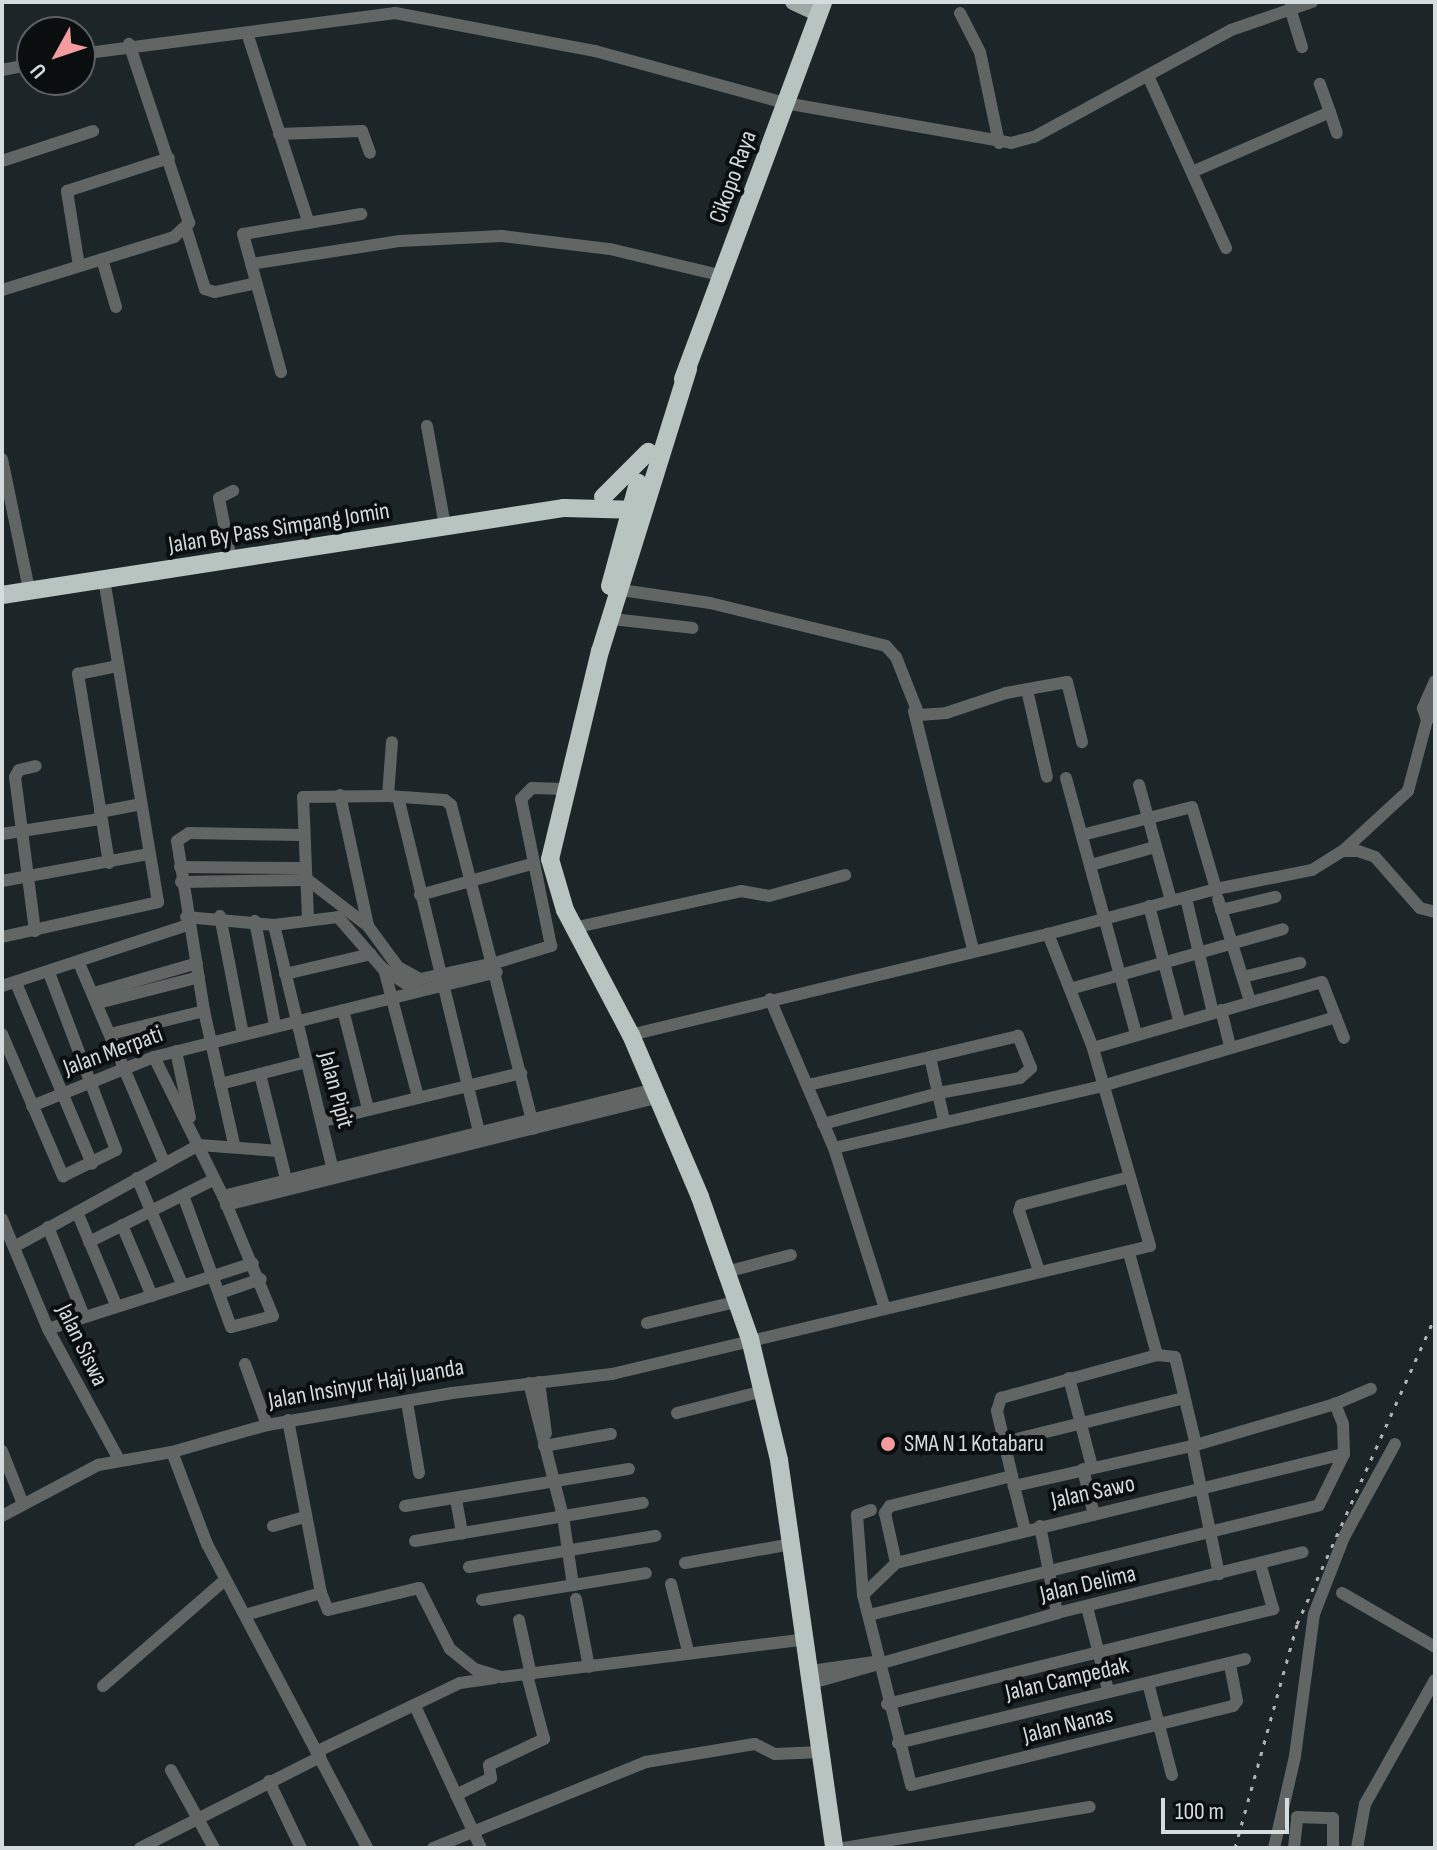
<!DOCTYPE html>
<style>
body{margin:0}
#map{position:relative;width:1437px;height:1850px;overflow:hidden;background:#1c2628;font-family:"Sofia Sans Condensed",sans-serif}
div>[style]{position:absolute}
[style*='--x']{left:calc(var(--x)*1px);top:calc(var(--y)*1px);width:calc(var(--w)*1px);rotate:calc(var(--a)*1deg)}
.minor>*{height:12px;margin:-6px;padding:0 6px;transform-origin:6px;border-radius:6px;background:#616665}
.major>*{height:16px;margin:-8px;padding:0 8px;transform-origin:8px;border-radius:8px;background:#9ea9a6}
.highway>*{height:18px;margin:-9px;padding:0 9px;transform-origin:9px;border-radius:9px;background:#b7c4c0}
.rail>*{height:3px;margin-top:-1.5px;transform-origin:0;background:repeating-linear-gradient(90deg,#adb5b6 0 4px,transparent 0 12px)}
.dots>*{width:22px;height:22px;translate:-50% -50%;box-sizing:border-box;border:4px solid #0a0e0f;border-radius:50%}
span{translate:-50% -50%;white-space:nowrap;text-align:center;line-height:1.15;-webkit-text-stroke:8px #0a0e0f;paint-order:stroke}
.street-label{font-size:24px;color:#d5dcdd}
.poi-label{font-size:24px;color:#d5dcdd}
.left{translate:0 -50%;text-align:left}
.frame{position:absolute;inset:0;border:4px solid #d5dcdd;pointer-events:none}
.north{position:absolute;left:16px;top:16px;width:80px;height:80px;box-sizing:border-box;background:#0a0e0f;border:2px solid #5b6061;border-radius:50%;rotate:230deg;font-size:22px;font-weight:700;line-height:32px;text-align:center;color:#d5dcdd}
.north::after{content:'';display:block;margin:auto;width:28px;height:36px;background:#f49b9f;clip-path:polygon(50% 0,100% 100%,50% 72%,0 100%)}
.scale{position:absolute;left:1161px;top:1798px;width:128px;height:36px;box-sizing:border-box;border:4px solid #d5dcdd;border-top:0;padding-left:10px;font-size:24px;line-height:28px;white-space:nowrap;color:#d5dcdd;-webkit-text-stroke:6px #0a0e0f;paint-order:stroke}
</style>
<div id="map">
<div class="minor">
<i style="--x:1290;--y:8;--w:41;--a:72.9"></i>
<i style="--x:960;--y:13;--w:44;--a:62.9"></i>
<i style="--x:980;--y:52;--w:93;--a:78.2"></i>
<i style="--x:247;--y:33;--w:198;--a:72"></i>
<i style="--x:80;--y:54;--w:318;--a:-7.4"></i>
<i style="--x:395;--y:13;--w:204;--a:10.8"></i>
<i style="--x:595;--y:51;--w:197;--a:15.3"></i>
<i style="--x:785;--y:103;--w:230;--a:10"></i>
<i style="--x:1011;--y:143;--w:24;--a:-15"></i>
<i style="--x:1034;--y:137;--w:224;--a:-28.5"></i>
<i style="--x:1231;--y:30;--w:86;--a:-19.1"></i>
<i style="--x:2;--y:70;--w:31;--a:-11"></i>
<i style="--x:1148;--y:76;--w:189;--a:65.6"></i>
<i style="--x:1330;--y:112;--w:22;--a:72"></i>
<i style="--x:279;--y:134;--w:83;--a:-2.1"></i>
<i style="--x:362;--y:131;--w:23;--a:70"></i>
<i style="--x:2;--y:161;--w:96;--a:-18.2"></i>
<i style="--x:1192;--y:172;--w:150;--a:-23.5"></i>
<i style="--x:1330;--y:112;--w:30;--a:-110"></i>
<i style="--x:186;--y:228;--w:64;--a:72.7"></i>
<i style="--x:205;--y:289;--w:10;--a:17"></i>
<i style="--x:215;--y:292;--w:40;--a:-12"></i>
<i style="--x:102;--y:259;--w:50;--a:73.7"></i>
<i style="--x:251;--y:264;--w:151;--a:-8.8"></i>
<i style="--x:400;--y:241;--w:102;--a:-2.8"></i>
<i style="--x:502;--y:236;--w:109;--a:6.9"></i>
<i style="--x:610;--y:249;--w:116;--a:13.4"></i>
<i style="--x:79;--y:266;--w:76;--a:-99.1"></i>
<i style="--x:67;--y:191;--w:107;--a:-17.9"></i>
<i style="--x:2;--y:290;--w:180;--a:-17.1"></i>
<i style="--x:174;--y:237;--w:21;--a:-43"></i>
<i style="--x:189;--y:223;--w:189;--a:-108.5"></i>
<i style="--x:281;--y:372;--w:143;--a:-105.4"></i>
<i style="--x:243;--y:234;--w:120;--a:-9.6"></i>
<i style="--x:427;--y:426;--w:102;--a:79.8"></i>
<i style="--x:2;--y:459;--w:133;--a:78.3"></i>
<i style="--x:231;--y:560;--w:63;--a:-101"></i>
<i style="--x:219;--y:498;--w:16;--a:-27"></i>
<i style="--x:621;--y:590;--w:90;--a:8.3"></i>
<i style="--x:710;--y:603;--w:181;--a:13.7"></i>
<i style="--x:886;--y:646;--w:15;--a:48"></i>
<i style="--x:896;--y:657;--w:62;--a:68.4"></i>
<i style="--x:919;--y:715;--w:27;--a:-4"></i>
<i style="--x:946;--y:713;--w:63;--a:-18.4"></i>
<i style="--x:1006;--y:693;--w:62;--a:-10.2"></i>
<i style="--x:1067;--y:682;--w:62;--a:76"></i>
<i style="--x:612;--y:619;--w:81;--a:6.3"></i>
<i style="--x:1435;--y:681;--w:30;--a:114"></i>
<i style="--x:1423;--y:708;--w:13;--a:72"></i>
<i style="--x:1427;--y:720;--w:17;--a:-62"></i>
<i style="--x:1027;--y:690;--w:89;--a:77.1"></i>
<i style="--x:914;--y:711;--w:245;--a:76.1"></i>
<i style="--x:1066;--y:778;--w:265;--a:74.7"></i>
<i style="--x:1139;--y:785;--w:119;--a:74.5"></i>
<i style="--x:340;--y:795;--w:134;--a:77.9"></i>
<i style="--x:388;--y:796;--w:54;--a:-85.8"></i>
<i style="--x:398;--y:797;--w:353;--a:76.4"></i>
<i style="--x:100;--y:812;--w:42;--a:-11"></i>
<i style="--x:2;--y:834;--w:99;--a:-8.7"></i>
<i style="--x:1343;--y:851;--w:88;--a:-42.7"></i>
<i style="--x:1408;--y:791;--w:73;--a:-75"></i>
<i style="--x:109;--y:863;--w:192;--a:-99.3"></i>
<i style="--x:78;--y:674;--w:41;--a:-11.3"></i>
<i style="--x:1091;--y:865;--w:66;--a:-15.7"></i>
<i style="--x:180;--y:867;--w:124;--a:0.5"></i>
<i style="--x:2;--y:881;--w:148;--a:-10.5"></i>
<i style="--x:181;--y:882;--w:127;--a:-0.9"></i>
<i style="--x:308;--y:880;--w:76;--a:37.5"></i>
<i style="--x:368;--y:926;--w:51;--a:53.8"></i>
<i style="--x:398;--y:967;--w:25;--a:29"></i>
<i style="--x:420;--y:979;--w:77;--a:-12"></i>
<i style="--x:495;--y:963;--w:59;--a:-16.9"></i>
<i style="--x:551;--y:946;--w:150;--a:-101.5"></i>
<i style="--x:521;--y:799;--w:16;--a:-45"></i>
<i style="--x:532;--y:788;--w:32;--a:2"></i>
<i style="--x:1216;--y:889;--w:98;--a:-11.2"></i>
<i style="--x:1312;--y:870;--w:36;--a:-32"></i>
<i style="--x:1343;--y:851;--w:15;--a:0"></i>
<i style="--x:1358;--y:851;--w:18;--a:19"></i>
<i style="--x:1375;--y:857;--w:68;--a:48.6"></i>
<i style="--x:1420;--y:908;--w:16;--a:15"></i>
<i style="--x:420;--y:895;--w:116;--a:-15.5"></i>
<i style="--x:1186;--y:898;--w:118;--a:76.8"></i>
<i style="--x:1218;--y:899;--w:107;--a:72.6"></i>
<i style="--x:1149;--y:906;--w:121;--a:75.2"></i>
<i style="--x:1221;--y:910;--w:56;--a:-13.5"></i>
<i style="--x:220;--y:916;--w:120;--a:79"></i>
<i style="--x:186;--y:917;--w:88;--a:5.2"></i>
<i style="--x:274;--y:925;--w:64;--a:-7.1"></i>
<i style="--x:338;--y:917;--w:69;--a:49.1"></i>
<i style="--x:383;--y:969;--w:40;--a:32.9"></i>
<i style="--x:308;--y:919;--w:122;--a:-92.3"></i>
<i style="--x:303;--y:797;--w:85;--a:-0.7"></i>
<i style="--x:388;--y:796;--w:57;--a:4"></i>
<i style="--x:445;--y:800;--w:8;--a:40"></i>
<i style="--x:451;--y:805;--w:334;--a:75.6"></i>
<i style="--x:255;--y:921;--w:106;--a:79.1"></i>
<i style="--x:274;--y:925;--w:256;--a:76.5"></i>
<i style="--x:573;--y:928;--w:172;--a:-12.4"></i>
<i style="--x:741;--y:891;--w:28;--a:10"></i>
<i style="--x:769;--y:896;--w:79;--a:-15.4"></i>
<i style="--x:35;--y:931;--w:155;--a:-97.4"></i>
<i style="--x:15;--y:777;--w:8;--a:-60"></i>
<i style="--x:19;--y:770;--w:17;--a:-13"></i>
<i style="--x:1048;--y:934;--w:174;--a:-15"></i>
<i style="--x:1216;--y:889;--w:85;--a:-106.3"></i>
<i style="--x:1192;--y:807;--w:114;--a:165.7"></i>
<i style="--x:2;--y:937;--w:160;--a:-12.6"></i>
<i style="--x:158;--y:902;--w:326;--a:-99.5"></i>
<i style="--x:79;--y:963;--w:216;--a:66.9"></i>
<i style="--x:384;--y:969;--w:132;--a:75.1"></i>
<i style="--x:285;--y:974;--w:88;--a:-13.1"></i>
<i style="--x:1243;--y:977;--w:59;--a:-13.8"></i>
<i style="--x:16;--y:983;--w:196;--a:67.2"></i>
<i style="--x:2;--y:986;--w:195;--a:-18.2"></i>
<i style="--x:1070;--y:989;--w:221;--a:-15.7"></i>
<i style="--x:94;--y:993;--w:107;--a:-16.2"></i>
<i style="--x:770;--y:999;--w:162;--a:66.8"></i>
<i style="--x:834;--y:1148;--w:166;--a:72.4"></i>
<i style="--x:98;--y:1003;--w:104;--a:-14.4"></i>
<i style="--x:343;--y:1010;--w:102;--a:75.8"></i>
<i style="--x:1221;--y:1010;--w:37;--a:76"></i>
<i style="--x:2;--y:1034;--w:155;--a:66.8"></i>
<i style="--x:63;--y:1176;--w:59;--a:-26.1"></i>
<i style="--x:116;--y:1150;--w:189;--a:-110.7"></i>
<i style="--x:110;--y:1034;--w:97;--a:-13.7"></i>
<i style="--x:1093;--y:1048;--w:238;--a:-16.1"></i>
<i style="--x:1322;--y:982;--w:60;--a:68.6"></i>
<i style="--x:176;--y:1051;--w:68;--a:78.2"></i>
<i style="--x:154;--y:1057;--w:155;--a:63.6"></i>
<i style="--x:223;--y:1196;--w:130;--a:67.4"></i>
<i style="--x:273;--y:1316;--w:43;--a:165.3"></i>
<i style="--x:231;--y:1327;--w:140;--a:-110"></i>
<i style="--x:260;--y:1074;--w:116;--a:76.1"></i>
<i style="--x:220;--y:1084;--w:89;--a:-14.3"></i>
<i style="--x:808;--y:1085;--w:125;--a:-12.9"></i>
<i style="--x:930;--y:1057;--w:65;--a:77.5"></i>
<i style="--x:32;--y:1106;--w:131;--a:-21.9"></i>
<i style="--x:154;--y:1057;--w:353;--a:-13.9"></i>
<i style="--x:323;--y:1121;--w:204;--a:-13.6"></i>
<i style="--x:823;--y:1124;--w:120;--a:-15"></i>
<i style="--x:939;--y:1093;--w:82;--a:-10.5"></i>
<i style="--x:1020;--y:1078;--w:15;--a:-42"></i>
<i style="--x:1031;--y:1068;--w:35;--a:-112"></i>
<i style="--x:1018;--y:1036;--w:90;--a:166.6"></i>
<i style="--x:234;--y:1144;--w:136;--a:-102.7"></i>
<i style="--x:204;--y:1011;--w:172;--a:-99"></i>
<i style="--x:177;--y:841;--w:14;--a:-34"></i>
<i style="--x:189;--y:833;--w:113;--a:1"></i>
<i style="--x:834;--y:1148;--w:275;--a:-13"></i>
<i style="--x:1102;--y:1086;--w:244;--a:-16.4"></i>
<i style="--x:137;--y:1178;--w:115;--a:67"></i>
<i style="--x:223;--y:1196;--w:445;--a:-13.9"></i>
<i style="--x:226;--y:1205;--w:446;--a:-14"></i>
<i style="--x:77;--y:1212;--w:101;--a:67.2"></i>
<i style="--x:2;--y:1219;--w:119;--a:67.3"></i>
<i style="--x:48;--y:1329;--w:149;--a:61.5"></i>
<i style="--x:122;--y:1225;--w:77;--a:67.1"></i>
<i style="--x:48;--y:1227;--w:96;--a:68"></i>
<i style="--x:89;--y:1242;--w:139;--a:-26.6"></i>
<i style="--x:14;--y:1247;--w:211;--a:-28.9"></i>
<i style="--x:199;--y:1145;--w:80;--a:4.3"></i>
<i style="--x:1129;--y:1253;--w:106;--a:74.6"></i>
<i style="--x:1039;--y:1271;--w:63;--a:-108.4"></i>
<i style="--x:1019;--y:1211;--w:6;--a:-72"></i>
<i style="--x:1021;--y:1205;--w:112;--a:-14.5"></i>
<i style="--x:726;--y:1272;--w:67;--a:-14.7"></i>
<i style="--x:220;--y:1293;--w:43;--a:-18.9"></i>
<i style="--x:647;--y:1323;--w:90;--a:-13.4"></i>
<i style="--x:48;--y:1329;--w:215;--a:-17.8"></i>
<i style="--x:245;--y:1364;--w:65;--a:70.2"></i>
<i style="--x:1069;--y:1378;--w:92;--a:75.5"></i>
<i style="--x:539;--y:1382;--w:52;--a:82.3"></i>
<i style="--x:529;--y:1383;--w:137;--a:75.7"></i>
<i style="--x:563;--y:1516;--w:70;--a:81.8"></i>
<i style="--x:407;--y:1402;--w:72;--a:80.4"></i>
<i style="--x:1335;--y:1404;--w:39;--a:-23"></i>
<i style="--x:677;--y:1413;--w:89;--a:-14.3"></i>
<i style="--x:1005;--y:1442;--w:184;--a:-13.8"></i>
<i style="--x:1192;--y:1445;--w:132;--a:78.2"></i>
<i style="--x:544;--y:1446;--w:68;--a:-10.2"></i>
<i style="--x:2;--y:1451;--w:57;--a:68.4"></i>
<i style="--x:172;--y:1452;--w:98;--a:69.2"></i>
<i style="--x:207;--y:1544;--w:344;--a:62.2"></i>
<i style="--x:1083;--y:1469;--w:47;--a:76.6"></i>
<i style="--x:1012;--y:1476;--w:67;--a:-103"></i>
<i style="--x:997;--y:1411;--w:14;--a:-73"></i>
<i style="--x:1001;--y:1398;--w:162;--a:-15.4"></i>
<i style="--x:1157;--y:1355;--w:18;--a:6"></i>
<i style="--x:1175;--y:1357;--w:90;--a:76.6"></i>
<i style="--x:1014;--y:1486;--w:45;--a:76"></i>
<i style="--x:456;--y:1499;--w:35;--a:80"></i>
<i style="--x:405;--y:1506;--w:227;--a:-9.4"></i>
<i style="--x:871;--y:1510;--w:15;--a:160"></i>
<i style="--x:857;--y:1515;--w:80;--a:85.7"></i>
<i style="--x:863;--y:1595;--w:196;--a:75.8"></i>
<i style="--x:911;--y:1785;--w:332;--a:-13.8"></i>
<i style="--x:1233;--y:1706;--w:6;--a:-51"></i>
<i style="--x:1237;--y:1701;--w:37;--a:-101"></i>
<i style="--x:2;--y:1516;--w:109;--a:-28"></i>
<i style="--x:98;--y:1465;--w:75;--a:-10"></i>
<i style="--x:172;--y:1452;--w:99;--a:-15.9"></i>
<i style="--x:267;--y:1425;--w:188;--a:-9.8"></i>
<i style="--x:452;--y:1393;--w:161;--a:-6.8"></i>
<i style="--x:612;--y:1374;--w:553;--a:-13.38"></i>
<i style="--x:1150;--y:1246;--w:206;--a:-106.1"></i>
<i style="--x:1093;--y:1048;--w:123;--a:-111.5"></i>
<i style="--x:1048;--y:934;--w:429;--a:166.4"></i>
<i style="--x:273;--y:1526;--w:33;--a:-16"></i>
<i style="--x:1040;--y:1526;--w:89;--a:78.9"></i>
<i style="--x:415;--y:1541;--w:231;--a:-9.5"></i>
<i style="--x:685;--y:1563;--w:109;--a:-10.1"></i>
<i style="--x:469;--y:1567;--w:189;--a:-9.5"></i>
<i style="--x:671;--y:1584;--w:69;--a:75.8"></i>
<i style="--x:321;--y:1593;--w:18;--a:68"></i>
<i style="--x:328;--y:1610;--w:94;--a:-13.6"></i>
<i style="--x:419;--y:1588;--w:68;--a:63.1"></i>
<i style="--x:450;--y:1649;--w:32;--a:39"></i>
<i style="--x:475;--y:1669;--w:28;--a:17"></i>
<i style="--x:502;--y:1677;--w:306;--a:-7.1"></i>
<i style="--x:1342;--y:1593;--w:108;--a:30.1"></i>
<i style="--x:863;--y:1595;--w:46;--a:-44.1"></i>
<i style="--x:896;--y:1563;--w:461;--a:-13.7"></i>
<i style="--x:576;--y:1599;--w:69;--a:79.2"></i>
<i style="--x:482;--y:1600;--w:166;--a:-9.3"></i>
<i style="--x:1087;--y:1607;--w:86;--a:75.8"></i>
<i style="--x:245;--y:1615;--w:79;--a:-16.1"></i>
<i style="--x:321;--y:1593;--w:176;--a:-100.8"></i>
<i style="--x:869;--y:1615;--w:463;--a:-13.7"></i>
<i style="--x:1319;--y:1505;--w:57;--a:-63.9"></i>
<i style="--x:1344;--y:1454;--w:30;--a:-92"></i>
<i style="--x:1343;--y:1424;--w:22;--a:-112"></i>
<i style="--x:1335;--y:1404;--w:145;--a:163.6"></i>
<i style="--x:1196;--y:1445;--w:187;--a:167.3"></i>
<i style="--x:1014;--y:1486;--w:10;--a:-101"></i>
<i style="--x:1012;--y:1476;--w:126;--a:166.2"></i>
<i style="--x:890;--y:1506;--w:9;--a:126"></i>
<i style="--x:885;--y:1513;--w:51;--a:77.6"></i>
<i style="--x:519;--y:1620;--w:56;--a:77.7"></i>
<i style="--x:811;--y:1671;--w:71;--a:-8.1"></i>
<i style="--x:812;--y:1683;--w:255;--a:-15.9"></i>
<i style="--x:1057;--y:1613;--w:253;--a:-13.9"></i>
<i style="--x:1148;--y:1683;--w:95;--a:75.4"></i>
<i style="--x:103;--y:1686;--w:162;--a:-41"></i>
<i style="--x:887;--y:1704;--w:398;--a:-13.8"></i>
<i style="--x:1273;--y:1609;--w:48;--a:-105.8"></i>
<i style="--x:415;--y:1706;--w:157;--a:65.1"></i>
<i style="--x:898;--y:1743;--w:357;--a:-13.6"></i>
<i style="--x:318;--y:1751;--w:157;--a:-25.6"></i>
<i style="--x:460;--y:1683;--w:35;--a:-8"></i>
<i style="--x:171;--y:1770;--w:89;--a:61.1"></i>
<i style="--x:269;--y:1781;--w:74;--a:64.5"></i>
<i style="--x:456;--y:1795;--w:39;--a:-26"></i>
<i style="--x:491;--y:1778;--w:13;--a:-99"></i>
<i style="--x:489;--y:1765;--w:61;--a:-25.3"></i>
<i style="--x:544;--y:1739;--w:66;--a:-104.9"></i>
<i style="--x:140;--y:1848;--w:202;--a:-26.8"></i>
<i style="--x:433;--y:1848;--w:230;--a:-22"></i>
<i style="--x:646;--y:1762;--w:110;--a:-9.4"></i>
<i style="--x:755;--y:1744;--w:22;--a:27"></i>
<i style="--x:775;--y:1754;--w:46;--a:-2.5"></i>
<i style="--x:844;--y:1848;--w:249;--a:-9.5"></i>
<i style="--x:1274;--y:1848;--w:94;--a:-77.1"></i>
<i style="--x:1295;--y:1756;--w:143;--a:-82.4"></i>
<i style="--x:1314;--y:1614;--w:83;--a:-68.7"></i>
<i style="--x:1344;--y:1537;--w:106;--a:-61.3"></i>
<i style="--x:1294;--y:1848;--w:31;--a:-84"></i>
<i style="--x:1297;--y:1817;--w:36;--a:2"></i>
<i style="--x:1333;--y:1818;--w:30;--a:90"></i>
<i style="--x:1357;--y:1848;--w:45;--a:-79.7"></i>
<i style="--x:1365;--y:1804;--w:142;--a:-60.6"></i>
</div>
<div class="major">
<i style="--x:793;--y:2;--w:29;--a:25"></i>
</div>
<div class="highway">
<i style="--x:688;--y:369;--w:295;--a:107.3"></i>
<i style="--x:600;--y:651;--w:214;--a:103.5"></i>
<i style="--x:550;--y:859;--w:53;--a:73.6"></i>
<i style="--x:565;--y:910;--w:141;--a:62.2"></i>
<i style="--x:631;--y:1035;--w:176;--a:66.9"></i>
<i style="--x:700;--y:1197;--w:151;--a:70.6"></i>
<i style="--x:750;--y:1339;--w:124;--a:76.5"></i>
<i style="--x:779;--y:1460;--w:392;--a:81.9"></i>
<i style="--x:683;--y:379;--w:402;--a:-69.6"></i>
<i style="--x:603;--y:497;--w:64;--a:-45"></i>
<i style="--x:610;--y:586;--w:107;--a:-74.8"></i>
<i style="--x:2;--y:595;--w:569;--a:-8.8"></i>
<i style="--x:564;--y:508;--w:76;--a:1.5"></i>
</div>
<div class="rail">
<i style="--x:1235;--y:1848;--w:232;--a:-74.5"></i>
<i style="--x:1297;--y:1624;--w:337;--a:-65.8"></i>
</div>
<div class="dots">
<i style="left:888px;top:1444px;background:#f49b9f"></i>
</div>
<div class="street-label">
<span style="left:733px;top:177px;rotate:-70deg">Cikopo Raya</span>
<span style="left:279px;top:528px;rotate:-9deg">Jalan By Pass Simpang Jomin</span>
<span style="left:113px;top:1051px;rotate:-20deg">Jalan Merpati</span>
<span style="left:336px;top:1090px;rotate:75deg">Jalan Pipit</span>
<span style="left:82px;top:1345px;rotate:64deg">Jalan Siswa</span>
<span style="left:366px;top:1384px;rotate:-10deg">Jalan Insinyur Haji Juanda</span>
<span style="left:1093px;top:1492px;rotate:-12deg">Jalan Sawo</span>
<span style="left:1088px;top:1584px;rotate:-13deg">Jalan Delima</span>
<span style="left:1067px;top:1679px;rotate:-13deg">Jalan Campedak</span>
<span style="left:1068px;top:1725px;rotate:-14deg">Jalan Nanas</span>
</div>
<div class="poi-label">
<span class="left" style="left:904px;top:1444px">SMA N 1 Kotabaru</span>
</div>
<div class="frame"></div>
<div class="north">U</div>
<div class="scale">100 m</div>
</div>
